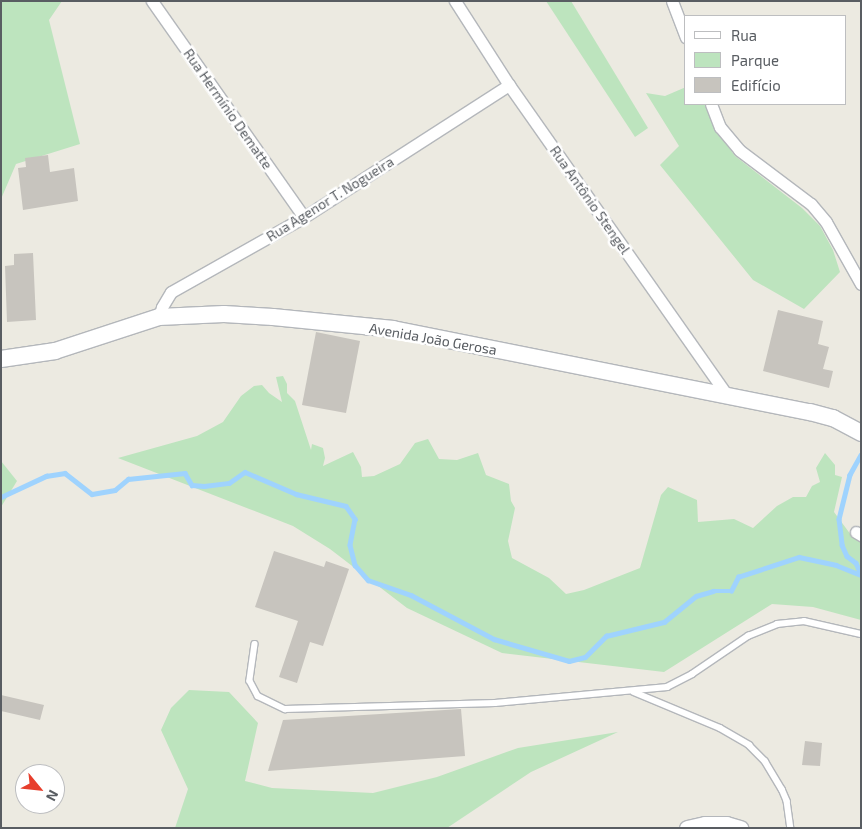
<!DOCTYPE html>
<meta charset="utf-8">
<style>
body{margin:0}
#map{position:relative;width:862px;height:829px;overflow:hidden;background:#eceae1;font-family:"Exo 2",sans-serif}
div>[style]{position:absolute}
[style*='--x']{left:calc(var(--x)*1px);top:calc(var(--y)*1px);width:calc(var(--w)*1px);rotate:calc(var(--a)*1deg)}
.green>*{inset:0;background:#bde4be}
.stream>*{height:4.5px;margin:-2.25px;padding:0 2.25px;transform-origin:2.25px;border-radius:2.25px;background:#9fd3fe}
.building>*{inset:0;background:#c7c4be}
.roads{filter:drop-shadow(1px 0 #b4b7bb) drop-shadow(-1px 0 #b4b7bb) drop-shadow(0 1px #b4b7bb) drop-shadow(0 -1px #b4b7bb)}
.service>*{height:5.5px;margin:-2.75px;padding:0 2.75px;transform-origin:2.75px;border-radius:2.75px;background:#fff}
.minor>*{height:11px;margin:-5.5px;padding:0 5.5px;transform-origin:5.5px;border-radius:5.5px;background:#fff}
.tertiary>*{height:15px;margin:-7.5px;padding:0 7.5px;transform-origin:7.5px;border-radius:7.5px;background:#fff}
.secondary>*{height:16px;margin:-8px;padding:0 8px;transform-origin:8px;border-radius:8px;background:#fff}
span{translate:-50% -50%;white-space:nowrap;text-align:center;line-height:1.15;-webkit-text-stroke:5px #fff;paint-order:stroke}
.street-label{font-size:14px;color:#595d62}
.frame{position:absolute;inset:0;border:2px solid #595d62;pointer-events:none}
.legend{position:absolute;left:684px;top:15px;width:162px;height:90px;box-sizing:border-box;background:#fff;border:1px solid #bdbec0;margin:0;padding:6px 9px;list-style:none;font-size:15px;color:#595d62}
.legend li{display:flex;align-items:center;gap:10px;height:25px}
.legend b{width:25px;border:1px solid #bdbec0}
.north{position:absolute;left:15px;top:764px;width:50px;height:50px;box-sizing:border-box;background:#fff;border:1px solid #bdbec0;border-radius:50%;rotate:118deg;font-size:14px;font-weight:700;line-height:20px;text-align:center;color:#595d62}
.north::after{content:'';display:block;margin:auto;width:18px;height:22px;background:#e73e2c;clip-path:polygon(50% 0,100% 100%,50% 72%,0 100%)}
</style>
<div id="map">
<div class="green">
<i style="clip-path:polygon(1px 1px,62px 1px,49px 20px,80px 144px,16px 164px,1px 199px)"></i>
<i style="clip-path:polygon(546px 1px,571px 1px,648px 128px,635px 137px)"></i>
<i style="clip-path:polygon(686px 87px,686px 104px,705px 104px,715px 128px,735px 156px,802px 208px,820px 226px,833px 250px,840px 272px,804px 309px,753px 280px,660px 165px,679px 146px,646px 93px,665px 96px)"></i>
<i style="clip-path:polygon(283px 376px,287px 384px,287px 393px,295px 401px,311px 450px,312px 444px,323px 448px,325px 458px,323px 466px,353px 452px,361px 467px,362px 477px,374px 476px,400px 464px,415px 443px,428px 439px,439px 459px,457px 460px,478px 453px,486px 475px,509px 484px,511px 501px,515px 508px,508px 541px,512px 558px,549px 578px,566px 594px,584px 590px,640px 568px,661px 495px,668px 487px,697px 500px,698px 522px,734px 519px,753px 528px,777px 506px,793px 497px,806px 497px,812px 486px,820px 482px,816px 468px,825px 453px,835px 465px,835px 475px,842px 477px,834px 512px,851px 535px,861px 542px,861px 620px,813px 607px,772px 604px,664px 672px,502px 653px,407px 608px,330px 549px,293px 526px,118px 458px,197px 436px,223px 422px,241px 396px,254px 386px,262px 385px,269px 393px,282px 402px,276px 377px)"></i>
<i style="clip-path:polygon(1px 461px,17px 481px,1px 507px)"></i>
<i style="clip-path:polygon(189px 690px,229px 692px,258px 723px,245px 781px,272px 788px,373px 793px,437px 777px,518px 748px,618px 732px,531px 772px,447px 828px,175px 828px,188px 789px,161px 730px,171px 708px)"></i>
</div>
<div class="stream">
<i style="--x:861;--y:455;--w:23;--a:119"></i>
<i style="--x:850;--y:475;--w:45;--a:104"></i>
<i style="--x:839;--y:519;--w:26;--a:83"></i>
<i style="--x:842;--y:545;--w:12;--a:66"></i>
<i style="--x:847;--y:556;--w:11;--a:38"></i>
<i style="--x:856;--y:563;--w:12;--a:66"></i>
<i style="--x:1;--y:497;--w:50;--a:-25"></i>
<i style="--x:46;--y:476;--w:19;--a:-9"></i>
<i style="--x:65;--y:473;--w:34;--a:38"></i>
<i style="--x:92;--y:494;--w:23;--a:-10"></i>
<i style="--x:115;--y:490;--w:17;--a:-40"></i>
<i style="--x:128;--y:479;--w:57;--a:-6"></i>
<i style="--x:185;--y:473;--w:14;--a:60"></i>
<i style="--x:192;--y:485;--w:12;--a:5"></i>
<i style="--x:204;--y:486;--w:25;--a:-7"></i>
<i style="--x:229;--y:483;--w:19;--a:-35"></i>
<i style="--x:245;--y:472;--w:56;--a:23.3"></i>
<i style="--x:296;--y:494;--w:51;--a:13.5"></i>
<i style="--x:346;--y:506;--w:16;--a:55"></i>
<i style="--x:355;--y:519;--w:26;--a:101"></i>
<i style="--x:350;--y:545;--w:21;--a:76"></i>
<i style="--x:355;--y:565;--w:20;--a:49"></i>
<i style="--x:368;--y:580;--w:46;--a:19.2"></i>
<i style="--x:411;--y:595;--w:94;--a:27.9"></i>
<i style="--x:494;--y:639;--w:78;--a:16.3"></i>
<i style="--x:569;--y:661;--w:16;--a:-14"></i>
<i style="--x:585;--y:657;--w:30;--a:-45"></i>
<i style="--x:606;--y:636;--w:60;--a:-13.6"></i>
<i style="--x:664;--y:622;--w:41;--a:-39.1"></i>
<i style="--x:696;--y:596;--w:18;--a:-16"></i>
<i style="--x:713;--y:591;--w:18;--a:0"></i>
<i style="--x:731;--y:591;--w:16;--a:-63"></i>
<i style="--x:738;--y:577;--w:64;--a:-18.2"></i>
<i style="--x:799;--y:557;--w:38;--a:12"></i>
<i style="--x:836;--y:565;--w:27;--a:22"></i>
</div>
<div class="building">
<i style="clip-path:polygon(48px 155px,50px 172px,74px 168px,78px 201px,23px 210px,18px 168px,26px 167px,25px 158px)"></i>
<i style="clip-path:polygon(33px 253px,36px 320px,7px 322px,5px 266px,14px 265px,14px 254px)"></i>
<i style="clip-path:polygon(778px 310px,823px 321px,818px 344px,829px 347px,823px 369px,833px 371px,829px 388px,763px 371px)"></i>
<i style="clip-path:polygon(316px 332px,360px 341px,346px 413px,302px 405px)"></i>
<i style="clip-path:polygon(274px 551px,324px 567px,326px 561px,349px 569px,323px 646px,310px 642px,297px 683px,279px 677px,298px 621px,255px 607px)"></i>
<i style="clip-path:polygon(1px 695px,44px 705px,40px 720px,1px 711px)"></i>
<i style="clip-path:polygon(461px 709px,465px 756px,268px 771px,283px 720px)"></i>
<i style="clip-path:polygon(805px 741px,822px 743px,820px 766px,802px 765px)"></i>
</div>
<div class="roads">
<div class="service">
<i style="--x:255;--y:644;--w:37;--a:98"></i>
<i style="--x:250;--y:681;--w:17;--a:62"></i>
<i style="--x:258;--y:696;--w:30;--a:26"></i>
<i style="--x:285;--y:709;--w:210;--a:-1.6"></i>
<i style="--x:495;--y:703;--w:173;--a:-5.3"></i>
<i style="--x:667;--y:687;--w:28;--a:-27"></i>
<i style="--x:692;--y:674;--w:68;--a:-34.2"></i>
<i style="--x:748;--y:636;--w:31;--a:-22"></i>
<i style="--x:777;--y:624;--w:27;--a:-6"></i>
<i style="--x:804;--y:621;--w:58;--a:12.8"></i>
<i style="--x:634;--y:692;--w:93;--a:22.7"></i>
<i style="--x:720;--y:728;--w:34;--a:30"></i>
<i style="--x:749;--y:745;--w:23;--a:45"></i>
<i style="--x:765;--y:761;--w:33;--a:59"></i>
<i style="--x:782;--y:789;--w:13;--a:67"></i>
<i style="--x:787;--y:801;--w:27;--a:82"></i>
</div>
<div class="minor">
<i style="--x:152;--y:1;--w:264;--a:54.9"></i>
<i style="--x:455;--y:1;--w:100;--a:57.3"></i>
<i style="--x:509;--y:85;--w:381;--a:54.9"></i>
<i style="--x:672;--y:1;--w:39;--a:69"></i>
<i style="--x:711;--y:104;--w:25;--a:69"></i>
<i style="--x:720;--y:127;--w:30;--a:50"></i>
<i style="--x:739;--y:150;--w:90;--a:36.9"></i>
<i style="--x:811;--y:204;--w:23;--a:50"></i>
<i style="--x:826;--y:222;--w:71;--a:60.6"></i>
<i style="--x:159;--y:317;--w:10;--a:-73"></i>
<i style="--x:162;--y:307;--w:17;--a:-59"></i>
<i style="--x:171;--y:292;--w:153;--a:-29.4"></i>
<i style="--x:304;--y:217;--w:244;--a:-32.8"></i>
<i style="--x:856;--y:532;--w:6;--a:31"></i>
</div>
<div class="tertiary">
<i style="--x:687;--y:828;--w:18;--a:-13"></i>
<i style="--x:705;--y:824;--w:21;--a:0"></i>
<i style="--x:726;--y:824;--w:15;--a:16"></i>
</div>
<div class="secondary">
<i style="--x:1;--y:359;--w:55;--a:-8.4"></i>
<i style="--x:55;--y:351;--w:109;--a:-18.1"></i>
<i style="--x:159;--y:317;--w:65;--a:-2.6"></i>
<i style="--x:224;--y:314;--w:49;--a:3.5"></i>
<i style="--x:273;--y:317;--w:121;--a:5.7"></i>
<i style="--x:393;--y:329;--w:425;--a:11.3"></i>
<i style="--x:810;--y:412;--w:24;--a:15"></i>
<i style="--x:833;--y:418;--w:32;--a:28"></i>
</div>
</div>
<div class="street-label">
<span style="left:228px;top:109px;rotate:55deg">Rua Hermínio Dematte</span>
<span style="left:330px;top:199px;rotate:-32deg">Rua Agenor T. Nogueira</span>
<span style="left:590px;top:200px;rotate:55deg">Rua Antônio Stengel</span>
<span style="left:433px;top:339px;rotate:10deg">Avenida João Gerosa</span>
</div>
<div class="frame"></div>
<ul class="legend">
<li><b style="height:6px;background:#fff"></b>Rua</li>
<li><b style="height:14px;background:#bde4be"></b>Parque</li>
<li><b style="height:14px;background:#c7c4be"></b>Edifício</li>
</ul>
<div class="north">N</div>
</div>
